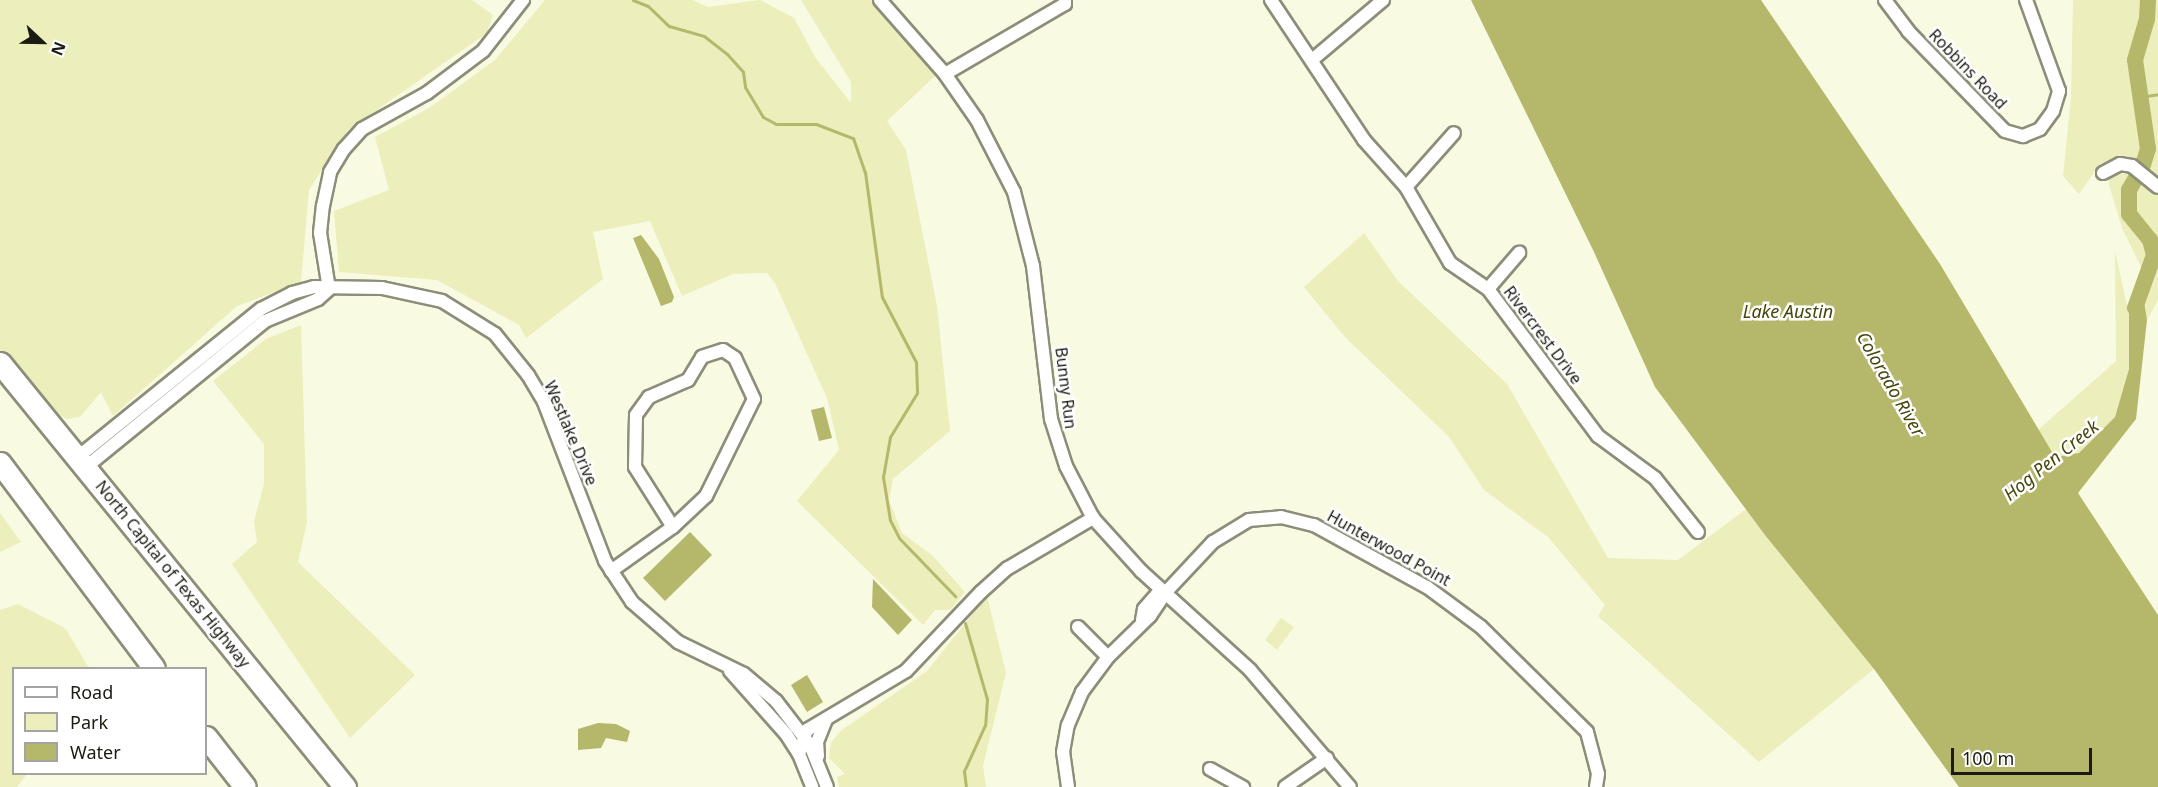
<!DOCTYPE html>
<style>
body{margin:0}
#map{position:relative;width:2158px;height:787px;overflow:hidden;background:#f9fae2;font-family:"Noto Sans",sans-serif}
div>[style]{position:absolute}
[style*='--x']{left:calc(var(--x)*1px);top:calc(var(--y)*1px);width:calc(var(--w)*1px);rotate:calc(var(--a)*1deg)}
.green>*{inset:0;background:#eceebc}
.water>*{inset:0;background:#b5b76b}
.stream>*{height:3px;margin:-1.5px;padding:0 1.5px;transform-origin:1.5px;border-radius:1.5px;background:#b5b76b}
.river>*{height:16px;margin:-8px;padding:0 8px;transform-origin:8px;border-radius:8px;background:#b5b76b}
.roads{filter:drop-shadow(2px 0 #8d8e79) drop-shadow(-2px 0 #8d8e79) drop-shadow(0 2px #8d8e79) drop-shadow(0 -2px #8d8e79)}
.street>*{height:12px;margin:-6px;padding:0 6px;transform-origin:6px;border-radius:6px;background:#fff}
.highway>*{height:21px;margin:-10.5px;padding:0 10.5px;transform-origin:10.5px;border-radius:10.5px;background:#fff}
span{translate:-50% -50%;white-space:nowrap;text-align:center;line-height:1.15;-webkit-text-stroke:5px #fff;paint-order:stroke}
.street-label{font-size:16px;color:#1b1b13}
.water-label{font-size:18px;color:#47460b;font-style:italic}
.legend{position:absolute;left:12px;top:667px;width:195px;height:108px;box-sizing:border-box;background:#fff;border:2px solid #a4a4a1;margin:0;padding:8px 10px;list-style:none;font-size:18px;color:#1b1b13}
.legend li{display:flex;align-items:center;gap:12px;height:30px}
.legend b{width:30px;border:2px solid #a4a4a1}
.north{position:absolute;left:12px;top:12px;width:60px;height:60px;-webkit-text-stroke:4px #fff;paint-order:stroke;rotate:112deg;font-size:16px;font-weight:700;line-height:24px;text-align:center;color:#1b1b13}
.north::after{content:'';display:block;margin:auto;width:21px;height:27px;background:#1b1b13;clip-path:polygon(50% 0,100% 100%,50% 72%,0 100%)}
.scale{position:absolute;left:1951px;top:748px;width:141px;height:27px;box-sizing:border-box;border:3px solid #1b1b13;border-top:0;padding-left:8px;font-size:18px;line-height:21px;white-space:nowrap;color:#1b1b13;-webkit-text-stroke:4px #fff;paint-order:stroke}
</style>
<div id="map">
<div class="green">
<i style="clip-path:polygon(0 0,472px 0,493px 15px,487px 33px,348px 130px,309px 190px,301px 282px,237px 306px,113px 416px,101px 392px,80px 417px,67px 419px,37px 403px,0 358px)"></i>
<i style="clip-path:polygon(545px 0,692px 0,708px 7px,760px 0,794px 18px,815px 57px,851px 103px,851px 82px,801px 0,873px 0,936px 75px,887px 121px,906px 150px,937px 306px,950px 431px,893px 479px,889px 500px,902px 533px,933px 556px,965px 592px,950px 610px,935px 610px,923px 625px,797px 501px,839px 450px,827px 398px,775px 283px,767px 273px,733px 274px,682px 296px,650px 221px,593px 232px,603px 279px,526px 338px,519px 325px,437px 280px,339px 272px,334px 211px,389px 190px,375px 137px,429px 108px,495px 60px)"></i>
<i style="clip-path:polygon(2073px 0,2158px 0,2158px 176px,2126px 155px,2100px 164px,2079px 194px,2063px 176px,2071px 98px)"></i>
<i style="clip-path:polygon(2134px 172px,2158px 193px,2158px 300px,2147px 320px,2141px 267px,2122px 228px,2109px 185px,2109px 176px)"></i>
<i style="clip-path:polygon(1364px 233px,1398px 281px,1507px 384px,1608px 558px,1678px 560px,1746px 509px,1874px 669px,1759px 762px,1598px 616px,1605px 605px,1548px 537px,1484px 490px,1449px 437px,1344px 336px,1304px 287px)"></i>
<i style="clip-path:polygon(2115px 251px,2129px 314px,2129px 369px,2115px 417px,2079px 453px,2055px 457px,2038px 430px,2116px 361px)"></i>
<i style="clip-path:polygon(301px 325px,307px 522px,298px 562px,415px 675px,350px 738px,232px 564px,257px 542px,254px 521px,264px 484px,264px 444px,213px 381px,266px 339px)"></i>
<i style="clip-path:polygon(0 513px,21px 542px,0 552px)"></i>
<i style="clip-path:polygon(987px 596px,1006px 673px,983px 766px,986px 787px,839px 787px,837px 777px,845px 774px,829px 758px,831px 742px,842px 730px,927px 671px)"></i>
<i style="clip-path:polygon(18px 604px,65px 628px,89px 668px,14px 668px,14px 774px,27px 774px,17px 787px,0 787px,0 610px)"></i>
<i style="clip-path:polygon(1281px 618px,1294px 627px,1277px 650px,1265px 640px)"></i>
</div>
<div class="water">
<i style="clip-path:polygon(1471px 0,1761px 0,1940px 264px,2055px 457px,2079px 453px,2115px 417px,2129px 369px,2129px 314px,2141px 282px,2147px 320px,2136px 419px,2078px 493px,2158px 615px,2158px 787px,1959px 787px,1874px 669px,1765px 535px,1655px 387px,1594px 252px)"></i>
<i style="clip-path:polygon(641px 235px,659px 259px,674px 297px,672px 302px,661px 306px,633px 238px)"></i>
<i style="clip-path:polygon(824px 407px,832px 438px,819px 441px,811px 410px)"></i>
<i style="clip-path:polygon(690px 532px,712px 555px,665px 601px,643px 578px)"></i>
<i style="clip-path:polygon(873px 579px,912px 620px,898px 635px,872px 607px)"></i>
<i style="clip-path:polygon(807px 675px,823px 702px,807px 712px,791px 685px)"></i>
<i style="clip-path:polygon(598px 723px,616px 724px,630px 731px,627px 742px,606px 738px,601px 748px,578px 750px,578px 729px)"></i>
</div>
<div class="stream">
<i style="--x:633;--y:0;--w:16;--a:22"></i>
<i style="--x:648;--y:6;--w:29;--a:44"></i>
<i style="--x:669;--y:26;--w:36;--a:16"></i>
<i style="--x:704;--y:36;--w:29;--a:38"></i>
<i style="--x:727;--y:54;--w:24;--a:48"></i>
<i style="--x:743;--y:72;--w:15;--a:82"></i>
<i style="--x:745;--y:87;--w:35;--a:59"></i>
<i style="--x:763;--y:117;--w:15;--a:28"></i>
<i style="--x:776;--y:124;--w:40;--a:0"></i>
<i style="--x:816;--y:124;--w:40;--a:21"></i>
<i style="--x:853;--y:138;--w:36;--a:71"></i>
<i style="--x:865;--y:172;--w:126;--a:82.3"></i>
<i style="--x:882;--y:297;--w:73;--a:62.4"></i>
<i style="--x:916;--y:362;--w:31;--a:88"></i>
<i style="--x:917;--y:393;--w:52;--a:121.5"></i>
<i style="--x:890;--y:437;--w:41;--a:99.9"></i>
<i style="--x:883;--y:477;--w:44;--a:80.8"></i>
<i style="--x:890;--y:520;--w:20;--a:63"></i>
<i style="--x:899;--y:538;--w:81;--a:46"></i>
<i style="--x:2140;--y:97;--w:18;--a:-9"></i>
<i style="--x:965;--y:623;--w:79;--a:73.9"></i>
<i style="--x:987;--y:699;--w:26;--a:94"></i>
<i style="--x:985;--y:725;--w:51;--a:114.5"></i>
<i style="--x:964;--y:771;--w:16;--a:83"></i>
</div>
<div class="river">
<i style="--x:2143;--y:165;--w:17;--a:-73"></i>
<i style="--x:2148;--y:149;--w:90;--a:-98.3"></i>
<i style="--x:2135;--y:60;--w:43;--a:-73.7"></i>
<i style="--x:2147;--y:19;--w:19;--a:-87"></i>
<i style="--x:2135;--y:308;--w:56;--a:-70.3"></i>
<i style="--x:2154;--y:255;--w:16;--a:-105"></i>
<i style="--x:2150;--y:240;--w:33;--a:-129"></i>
<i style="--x:2129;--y:214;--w:24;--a:-90"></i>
<i style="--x:2129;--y:190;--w:16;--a:-60"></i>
</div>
<div class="roads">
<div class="street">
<i style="--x:880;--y:0;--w:98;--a:48.7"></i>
<i style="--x:945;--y:74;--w:56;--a:55.2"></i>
<i style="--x:977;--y:120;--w:81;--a:62.8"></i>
<i style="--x:1014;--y:192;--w:76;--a:75.6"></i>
<i style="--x:1033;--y:266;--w:154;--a:83.3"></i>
<i style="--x:1051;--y:419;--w:49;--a:72.3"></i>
<i style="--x:1066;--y:466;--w:59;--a:62.6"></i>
<i style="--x:1093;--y:518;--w:72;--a:47.8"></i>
<i style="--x:1141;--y:571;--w:147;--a:42.2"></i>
<i style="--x:1250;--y:670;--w:154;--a:49.5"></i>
<i style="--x:1271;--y:0;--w:168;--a:56.4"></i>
<i style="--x:1364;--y:140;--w:63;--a:48.2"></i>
<i style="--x:1406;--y:187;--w:88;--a:59.9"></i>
<i style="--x:1450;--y:263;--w:46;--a:34.4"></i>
<i style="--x:1488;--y:289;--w:184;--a:53.2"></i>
<i style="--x:1598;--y:436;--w:71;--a:36.4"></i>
<i style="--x:1655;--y:478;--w:69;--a:51.5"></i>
<i style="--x:1885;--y:0;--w:39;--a:53"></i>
<i style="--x:1908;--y:31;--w:139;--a:45.9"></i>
<i style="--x:2005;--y:131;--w:19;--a:16"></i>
<i style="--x:2023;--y:136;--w:18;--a:-22"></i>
<i style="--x:2040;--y:129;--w:22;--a:-54"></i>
<i style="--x:2053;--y:111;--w:21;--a:-73"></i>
<i style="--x:2059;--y:91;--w:97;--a:-109.9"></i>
<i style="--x:1312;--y:60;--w:93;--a:-40.2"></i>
<i style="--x:945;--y:74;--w:139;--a:-30.3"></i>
<i style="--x:1065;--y:4;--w:4;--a:-90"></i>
<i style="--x:2103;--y:173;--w:19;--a:-28"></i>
<i style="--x:2120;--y:164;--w:12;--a:9"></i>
<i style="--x:2132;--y:166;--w:33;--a:39"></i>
<i style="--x:1406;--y:187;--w:72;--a:-48.4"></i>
<i style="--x:329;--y:289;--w:57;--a:-99.1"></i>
<i style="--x:320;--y:233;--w:27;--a:-84"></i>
<i style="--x:323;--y:206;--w:35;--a:-78"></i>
<i style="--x:330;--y:172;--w:27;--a:-59"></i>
<i style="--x:344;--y:149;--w:27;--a:-48"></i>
<i style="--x:362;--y:129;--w:74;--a:-29"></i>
<i style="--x:427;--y:93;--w:70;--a:-36.9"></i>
<i style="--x:483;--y:51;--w:65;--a:-51.9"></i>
<i style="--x:1488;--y:289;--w:48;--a:-49.3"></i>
<i style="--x:78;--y:457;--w:235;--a:-39"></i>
<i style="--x:261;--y:309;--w:35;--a:-27"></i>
<i style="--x:292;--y:293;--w:23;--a:-15"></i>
<i style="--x:314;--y:287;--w:68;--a:0.8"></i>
<i style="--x:382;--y:288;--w:61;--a:12.2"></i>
<i style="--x:442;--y:301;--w:62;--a:31.9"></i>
<i style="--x:495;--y:334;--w:53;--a:51.2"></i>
<i style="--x:528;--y:375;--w:31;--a:59"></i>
<i style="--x:544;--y:402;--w:170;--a:69"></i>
<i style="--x:605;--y:561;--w:49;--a:56.6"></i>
<i style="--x:632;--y:602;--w:61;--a:41"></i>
<i style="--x:678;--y:642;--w:73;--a:25.9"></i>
<i style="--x:744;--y:674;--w:42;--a:40.2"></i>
<i style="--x:776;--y:701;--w:56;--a:52.3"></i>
<i style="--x:810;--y:745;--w:45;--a:68"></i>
<i style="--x:86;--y:467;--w:231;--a:-39.2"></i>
<i style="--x:265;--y:321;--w:57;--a:-22.5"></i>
<i style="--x:318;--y:299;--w:15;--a:-42"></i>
<i style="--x:611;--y:571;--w:76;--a:-35.4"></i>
<i style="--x:673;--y:527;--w:45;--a:-43.2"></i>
<i style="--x:706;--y:496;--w:108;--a:-63.7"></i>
<i style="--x:754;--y:399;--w:45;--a:-114.9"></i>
<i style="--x:735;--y:358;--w:14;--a:-146"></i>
<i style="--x:723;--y:350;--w:22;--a:162"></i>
<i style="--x:702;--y:357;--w:27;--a:121"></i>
<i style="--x:688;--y:380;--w:43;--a:156.4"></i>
<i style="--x:649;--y:397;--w:22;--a:126"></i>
<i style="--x:636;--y:415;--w:52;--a:91.1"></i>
<i style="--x:635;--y:467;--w:71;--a:57.7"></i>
<i style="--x:1142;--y:620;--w:11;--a:-80"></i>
<i style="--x:1144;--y:609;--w:21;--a:-49"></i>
<i style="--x:1158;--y:593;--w:8;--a:-7"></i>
<i style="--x:1078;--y:627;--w:42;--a:45"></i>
<i style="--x:730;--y:671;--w:84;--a:48.4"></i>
<i style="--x:786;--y:734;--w:24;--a:57"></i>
<i style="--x:799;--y:754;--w:35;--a:68"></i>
<i style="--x:799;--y:754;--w:25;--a:-72"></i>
<i style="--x:807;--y:730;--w:115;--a:-30.8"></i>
<i style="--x:906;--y:671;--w:109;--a:-46.5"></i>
<i style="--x:981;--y:592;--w:36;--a:-42"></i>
<i style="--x:1008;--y:568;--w:99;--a:-30.5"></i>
<i style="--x:818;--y:756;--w:14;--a:-94"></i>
<i style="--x:817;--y:742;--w:22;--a:-68"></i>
<i style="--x:1210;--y:769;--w:38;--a:29"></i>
<i style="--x:1068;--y:787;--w:35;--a:-98"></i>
<i style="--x:1063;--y:752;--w:27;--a:-80"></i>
<i style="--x:1068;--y:725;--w:36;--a:-67"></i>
<i style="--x:1082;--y:692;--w:44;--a:-53.4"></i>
<i style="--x:1108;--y:657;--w:59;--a:-44.3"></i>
<i style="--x:1150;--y:616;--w:29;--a:-56"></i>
<i style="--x:1166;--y:592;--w:69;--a:-46.8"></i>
<i style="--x:1213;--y:542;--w:42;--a:-31.4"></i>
<i style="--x:1249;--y:520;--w:32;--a:-5"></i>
<i style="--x:1281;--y:517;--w:34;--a:14"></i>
<i style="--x:1314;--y:525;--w:129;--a:28.8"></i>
<i style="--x:1427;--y:587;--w:67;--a:36.5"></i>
<i style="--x:1481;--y:627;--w:149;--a:44.7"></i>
<i style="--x:1587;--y:732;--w:43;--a:75.3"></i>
<i style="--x:1598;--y:774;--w:13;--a:99"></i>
<i style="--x:1285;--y:787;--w:51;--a:-34.6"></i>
</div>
<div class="highway">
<i style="--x:0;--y:363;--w:547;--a:50.87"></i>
<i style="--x:0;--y:463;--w:256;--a:53.1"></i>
<i style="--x:206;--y:737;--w:63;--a:52"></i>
</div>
</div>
<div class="street-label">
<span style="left:1968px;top:69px;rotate:46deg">Robbins Road</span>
<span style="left:1543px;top:335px;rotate:53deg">Rivercrest Drive</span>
<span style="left:1066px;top:388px;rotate:83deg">Bunny Run</span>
<span style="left:571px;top:433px;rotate:67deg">Westlake Drive</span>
<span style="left:1389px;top:548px;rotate:29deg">Hunterwood Point</span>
<span style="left:173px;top:574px;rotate:51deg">North Capital of Texas Highway</span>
</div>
<div class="water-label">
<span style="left:1788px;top:311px">Lake Austin</span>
<span style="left:1891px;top:384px;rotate:60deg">Colorado River</span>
<span style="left:2051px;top:460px;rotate:-39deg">Hog Pen Creek</span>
</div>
<ul class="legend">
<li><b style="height:8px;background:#fff"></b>Road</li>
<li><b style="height:16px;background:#eceebc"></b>Park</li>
<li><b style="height:16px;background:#b5b76b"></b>Water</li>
</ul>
<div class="north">N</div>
<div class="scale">100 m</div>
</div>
